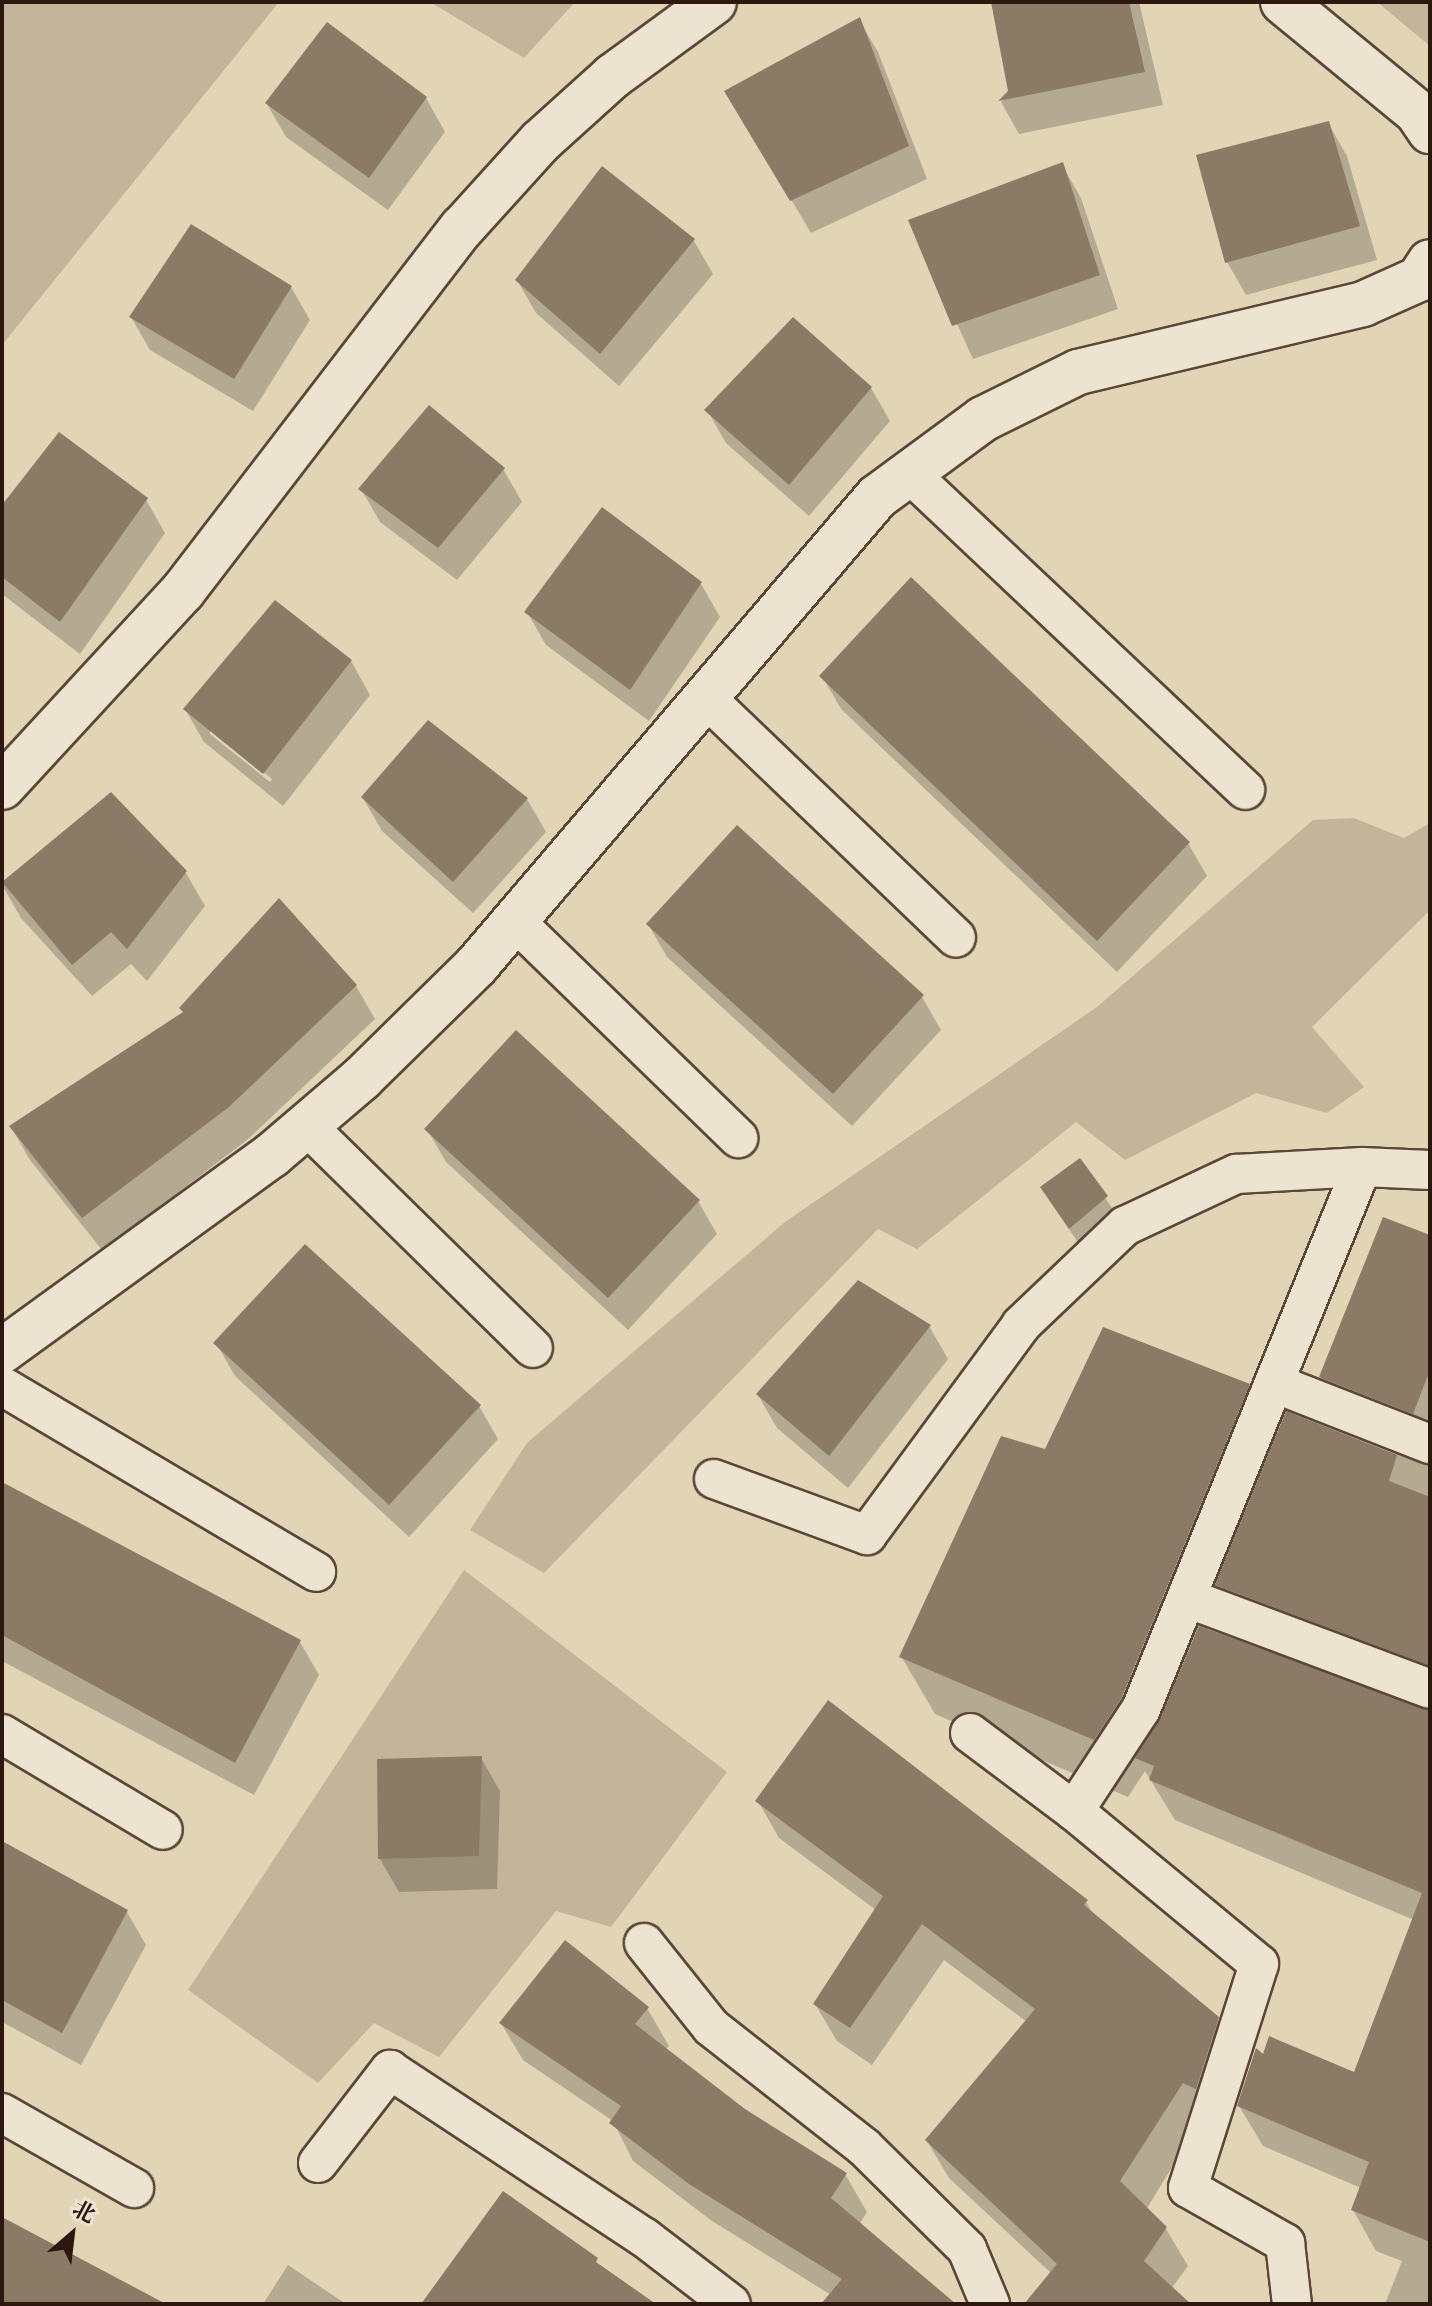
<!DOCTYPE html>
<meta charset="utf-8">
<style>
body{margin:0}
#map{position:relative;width:1432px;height:2306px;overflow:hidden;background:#e2d5b6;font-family:"Libre Bodoni","Noto Serif SC",serif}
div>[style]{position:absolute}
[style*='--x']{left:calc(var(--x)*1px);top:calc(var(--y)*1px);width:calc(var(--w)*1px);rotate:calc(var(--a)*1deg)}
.green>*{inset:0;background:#c3b599}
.shadow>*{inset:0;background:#0003}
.building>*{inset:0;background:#8b7a65}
.roads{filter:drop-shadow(2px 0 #5a4738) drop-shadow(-2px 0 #5a4738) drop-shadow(0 2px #5a4738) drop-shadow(0 -2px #5a4738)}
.service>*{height:38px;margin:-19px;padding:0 19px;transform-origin:19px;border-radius:19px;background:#ece4d0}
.minor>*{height:44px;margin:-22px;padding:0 22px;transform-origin:22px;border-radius:22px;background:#ece4d0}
span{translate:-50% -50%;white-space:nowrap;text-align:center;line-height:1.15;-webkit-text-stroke:7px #ece4d0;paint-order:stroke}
.frame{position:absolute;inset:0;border:4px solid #2c180e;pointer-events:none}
.north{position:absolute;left:32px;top:2194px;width:80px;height:80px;-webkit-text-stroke:6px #ece4d0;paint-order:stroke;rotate:28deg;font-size:22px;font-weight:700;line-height:32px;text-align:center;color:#2c180e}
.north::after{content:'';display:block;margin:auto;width:28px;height:36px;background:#2c180e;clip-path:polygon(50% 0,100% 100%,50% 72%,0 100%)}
</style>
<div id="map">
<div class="green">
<i style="clip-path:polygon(2px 2px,279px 2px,2px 345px)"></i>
<i style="clip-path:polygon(430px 2px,575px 2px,524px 58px)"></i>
<i style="clip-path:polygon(1377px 2px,1430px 2px,1430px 46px)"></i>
<i style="clip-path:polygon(1354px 818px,1404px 838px,1430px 823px,1430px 910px,1312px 1027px,1364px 1087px,1327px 1113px,1256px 1093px,1125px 1160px,1076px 1122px,917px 1249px,878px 1229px,544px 1573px,470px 1530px,527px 1443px,785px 1222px,1097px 1007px,1313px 820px)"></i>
<i style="clip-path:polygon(464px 1570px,727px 1772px,611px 1927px,556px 1911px,439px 2057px,374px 2023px,318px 2083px,188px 1990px)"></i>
</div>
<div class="shadow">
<i style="clip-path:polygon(993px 2px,1139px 2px,1163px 105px,1019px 134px,1001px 102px,1010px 92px)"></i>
<i style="clip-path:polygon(859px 20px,878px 52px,927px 179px,811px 233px,746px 124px)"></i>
<i style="clip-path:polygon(426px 98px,445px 132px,388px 210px,286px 137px,267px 104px)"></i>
<i style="clip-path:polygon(1328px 123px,1347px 156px,1377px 260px,1246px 295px,1227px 262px)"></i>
<i style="clip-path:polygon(1062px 165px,1081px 198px,1118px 309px,973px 359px,910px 221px)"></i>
<i style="clip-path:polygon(603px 169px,694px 241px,713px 274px,619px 386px,536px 313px,517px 280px)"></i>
<i style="clip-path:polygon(291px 287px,310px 320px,253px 411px,150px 350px,131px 317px)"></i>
<i style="clip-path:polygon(871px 388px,890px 421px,809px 516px,726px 443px,707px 410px)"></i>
<i style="clip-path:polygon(503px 469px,522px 502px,457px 580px,380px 522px,361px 489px)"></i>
<i style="clip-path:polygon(146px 500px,165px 533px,80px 654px,2px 594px,2px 509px)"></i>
<i style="clip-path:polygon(602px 510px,701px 584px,720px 617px,649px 721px,546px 645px,527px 612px)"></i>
<i style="clip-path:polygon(evenodd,351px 661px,370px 695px,283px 806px,204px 742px,185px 709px,351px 661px,210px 728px,272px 779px,270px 782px,210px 734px,210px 728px)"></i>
<i style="clip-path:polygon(822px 676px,1188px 843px,1207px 876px,1117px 972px,841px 709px)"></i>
<i style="clip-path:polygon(111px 795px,186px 873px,205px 906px,147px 981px,131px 964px,92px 996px,21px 918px,2px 885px)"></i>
<i style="clip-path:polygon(363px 798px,527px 799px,546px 832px,473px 913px,382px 831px)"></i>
<i style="clip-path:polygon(648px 924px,922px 997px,941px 1030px,852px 1126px,667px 957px)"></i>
<i style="clip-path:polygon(356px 986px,375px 1019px,247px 1140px,102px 1250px,30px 1160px,11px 1127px)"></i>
<i style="clip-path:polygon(427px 1129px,698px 1201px,717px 1234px,628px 1330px,446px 1162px)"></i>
<i style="clip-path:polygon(1080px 1161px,1116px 1214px,1079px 1244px,1042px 1188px)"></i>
<i style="clip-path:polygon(1430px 1238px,1430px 1451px,1345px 1418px,1321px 1377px)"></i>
<i style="clip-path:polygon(929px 1326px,948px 1359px,848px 1488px,777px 1428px,758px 1395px)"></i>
<i style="clip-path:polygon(216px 1343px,479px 1406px,498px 1439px,409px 1537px,235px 1376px)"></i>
<i style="clip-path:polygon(1249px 1385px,1278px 1436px,1287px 1414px,1430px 1467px,1430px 1696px,1221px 1592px,1206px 1631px,1430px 1712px,1430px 2304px,1385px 2304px,1402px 2261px,1376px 2251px,1353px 2210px,1361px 2188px,1263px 2146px,1239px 2106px,1264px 2057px,1355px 2075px,1414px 1920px,1175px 1820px,1145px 1771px,1128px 1797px,935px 1714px,901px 1656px,1046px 1452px)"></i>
<i style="clip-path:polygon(2px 1483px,300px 1642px,319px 1675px,254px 1795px,2px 1661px)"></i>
<i style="clip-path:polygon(481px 1758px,500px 1791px,497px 1889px,399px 1892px,380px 1859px)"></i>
<i style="clip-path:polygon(758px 1801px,1086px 1902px,1095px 1917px,1217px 2019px,1239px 2056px,1146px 2210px,1166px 2229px,1188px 2266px,1171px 2289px,1187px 2304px,1026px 2304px,1052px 2274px,949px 2178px,927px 2141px,1027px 2022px,944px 1960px,872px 2065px,837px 2041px,815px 2004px,876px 1910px,779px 1838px)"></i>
<i style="clip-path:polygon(2px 1844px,127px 1912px,146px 1945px,81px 2065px,2px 2022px)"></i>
<i style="clip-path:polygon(647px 2008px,669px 2046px,665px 2050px,744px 2111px,845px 2174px,867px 2212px,859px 2225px,953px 2304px,824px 2304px,831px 2295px,712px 2221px,633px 2161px,613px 2121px,523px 2060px,501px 2023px)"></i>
<i style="clip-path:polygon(288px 2265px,346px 2304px,263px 2304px)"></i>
</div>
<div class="building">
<i style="clip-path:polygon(991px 2px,1129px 2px,1145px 72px,998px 101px,1008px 91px)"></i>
<i style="clip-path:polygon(860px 17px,909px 146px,790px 201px,724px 91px)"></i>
<i style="clip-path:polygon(327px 22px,427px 97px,369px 178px,265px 103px)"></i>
<i style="clip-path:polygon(1329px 121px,1360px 226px,1225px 263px,1196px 155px)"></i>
<i style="clip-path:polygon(1063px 162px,1100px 275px,952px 326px,908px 220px)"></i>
<i style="clip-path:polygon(602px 166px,695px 239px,600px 354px,515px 280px)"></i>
<i style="clip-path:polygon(191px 224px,292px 286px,234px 379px,129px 317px)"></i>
<i style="clip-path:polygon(793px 317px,872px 387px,789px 485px,704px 410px)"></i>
<i style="clip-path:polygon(429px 405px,505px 468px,438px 548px,358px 489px)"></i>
<i style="clip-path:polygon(59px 432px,148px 498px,60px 622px,2px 577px,2px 505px)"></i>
<i style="clip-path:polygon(602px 507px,702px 582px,630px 690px,524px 612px)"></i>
<i style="clip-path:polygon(911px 577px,1190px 842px,1097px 941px,819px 676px)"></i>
<i style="clip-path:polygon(275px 600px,352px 660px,263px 774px,183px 709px)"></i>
<i style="clip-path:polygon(428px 720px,528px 798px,453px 882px,361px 797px)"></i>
<i style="clip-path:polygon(111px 792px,187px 871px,127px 949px,111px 932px,72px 965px,2px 882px)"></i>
<i style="clip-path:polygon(737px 825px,924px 995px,833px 1094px,646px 924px)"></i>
<i style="clip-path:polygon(279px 898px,357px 985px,229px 1107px,82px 1218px,9px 1126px,183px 1012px,179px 1008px)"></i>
<i style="clip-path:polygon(516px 1030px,700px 1200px,608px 1298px,424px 1129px)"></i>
<i style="clip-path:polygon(1080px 1158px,1108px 1196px,1069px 1229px,1040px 1187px)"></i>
<i style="clip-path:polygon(1383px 1217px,1430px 1235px,1430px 1370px,1413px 1414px,1319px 1377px)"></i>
<i style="clip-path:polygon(305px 1244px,481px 1405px,389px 1505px,213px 1343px)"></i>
<i style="clip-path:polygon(858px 1280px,931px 1325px,829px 1456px,756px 1394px)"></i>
<i style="clip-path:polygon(1103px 1327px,1250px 1384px,1121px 1699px,1094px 1740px,899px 1657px,1001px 1436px,1045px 1449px)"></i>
<i style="clip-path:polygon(1286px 1411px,1397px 1455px,1389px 1481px,1430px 1497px,1430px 1666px,1215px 1585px)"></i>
<i style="clip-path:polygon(2px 1482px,301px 1640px,235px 1763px,2px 1635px)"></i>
<i style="clip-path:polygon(1199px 1626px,1430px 1710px,1430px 2242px,1351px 2210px,1369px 2162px,1237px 2106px,1256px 2048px,1263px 2054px,1269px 2036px,1354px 2072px,1422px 1893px,1149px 1780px,1154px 1766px,1135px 1758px,1161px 1717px)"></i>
<i style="clip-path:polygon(828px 1700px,1088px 1900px,1084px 1905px,1219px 2017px,1196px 2089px,1183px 2083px,1120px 2181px,1167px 2227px,1144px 2261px,1191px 2304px,1024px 2304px,1057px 2264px,925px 2140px,1035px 2009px,922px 1924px,850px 2028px,813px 2004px,883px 1896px,755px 1801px)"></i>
<i style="clip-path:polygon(482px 1756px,479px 1856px,378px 1859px,377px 1759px)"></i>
<i style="clip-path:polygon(2px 1841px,128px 1910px,62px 2033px,2px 2000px)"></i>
<i style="clip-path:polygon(565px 1940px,649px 2007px,635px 2024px,745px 2109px,847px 2173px,831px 2198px,956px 2304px,821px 2304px,842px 2279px,689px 2184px,609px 2123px,621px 2106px,499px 2023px)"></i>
<i style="clip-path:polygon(503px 2191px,598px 2258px,596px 2262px,656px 2304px,421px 2304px)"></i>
<i style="clip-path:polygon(2px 2217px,166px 2304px,2px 2304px)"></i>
</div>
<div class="roads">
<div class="service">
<i style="--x:909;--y:473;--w:462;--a:43.3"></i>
<i style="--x:704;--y:696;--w:349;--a:43.8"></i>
<i style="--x:514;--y:920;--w:313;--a:44.2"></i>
<i style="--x:306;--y:1125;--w:318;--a:44.5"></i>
<i style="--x:1274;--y:1383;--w:168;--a:21.4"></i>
<i style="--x:2;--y:1386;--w:365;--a:30.6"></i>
<i style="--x:714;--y:1479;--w:163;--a:20.1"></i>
<i style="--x:867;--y:1535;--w:260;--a:-53.7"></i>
<i style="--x:1021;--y:1325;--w:144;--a:-43.6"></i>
<i style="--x:1125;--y:1226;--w:123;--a:-25.1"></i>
<i style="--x:1236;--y:1174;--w:126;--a:-3.2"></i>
<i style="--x:1362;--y:1167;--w:68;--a:2.5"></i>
<i style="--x:1187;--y:1598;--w:259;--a:20.5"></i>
<i style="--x:970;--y:1733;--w:130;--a:36.9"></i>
<i style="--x:1074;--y:1811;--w:122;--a:-56.7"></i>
<i style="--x:1141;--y:1709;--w:585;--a:-67.82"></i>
<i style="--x:2;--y:1734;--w:187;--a:30.8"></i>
<i style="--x:1074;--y:1811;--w:240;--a:39.6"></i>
<i style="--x:1259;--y:1964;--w:235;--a:107.6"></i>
<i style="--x:1188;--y:2188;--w:112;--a:29.6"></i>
<i style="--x:1285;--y:2243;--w:61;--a:83.5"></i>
<i style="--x:644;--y:1943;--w:107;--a:51.4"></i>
<i style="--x:711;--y:2027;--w:194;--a:38.1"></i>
<i style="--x:864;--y:2147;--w:145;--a:44.7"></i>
<i style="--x:967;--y:2249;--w:60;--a:67.3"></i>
<i style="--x:2;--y:2113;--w:152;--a:29.6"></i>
<i style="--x:318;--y:2163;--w:118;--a:-52.3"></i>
<i style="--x:390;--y:2070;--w:305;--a:33.4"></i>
<i style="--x:645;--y:2238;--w:108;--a:37.5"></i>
</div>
<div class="minor">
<i style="--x:1283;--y:2;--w:173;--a:39.4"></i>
<i style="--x:1417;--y:112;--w:23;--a:56"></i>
<i style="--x:2;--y:787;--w:267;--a:-47.3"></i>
<i style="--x:183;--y:591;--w:458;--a:-52.5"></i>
<i style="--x:462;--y:228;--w:118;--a:-47.8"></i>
<i style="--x:541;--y:141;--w:97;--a:-42.1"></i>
<i style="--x:613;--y:76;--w:125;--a:-36.2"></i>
<i style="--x:2;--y:1351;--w:334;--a:-36"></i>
<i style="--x:272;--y:1155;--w:118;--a:-40.5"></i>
<i style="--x:362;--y:1078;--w:160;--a:-44.5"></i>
<i style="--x:476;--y:966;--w:617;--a:-49.47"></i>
<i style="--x:877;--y:497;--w:132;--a:-36.3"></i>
<i style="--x:983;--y:419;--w:106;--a:-26.3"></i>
<i style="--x:1078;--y:372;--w:293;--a:-13.4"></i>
<i style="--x:1363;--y:304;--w:61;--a:-24.1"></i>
<i style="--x:1419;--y:279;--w:20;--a:-57"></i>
</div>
</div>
<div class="frame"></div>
<div class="north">北</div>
</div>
